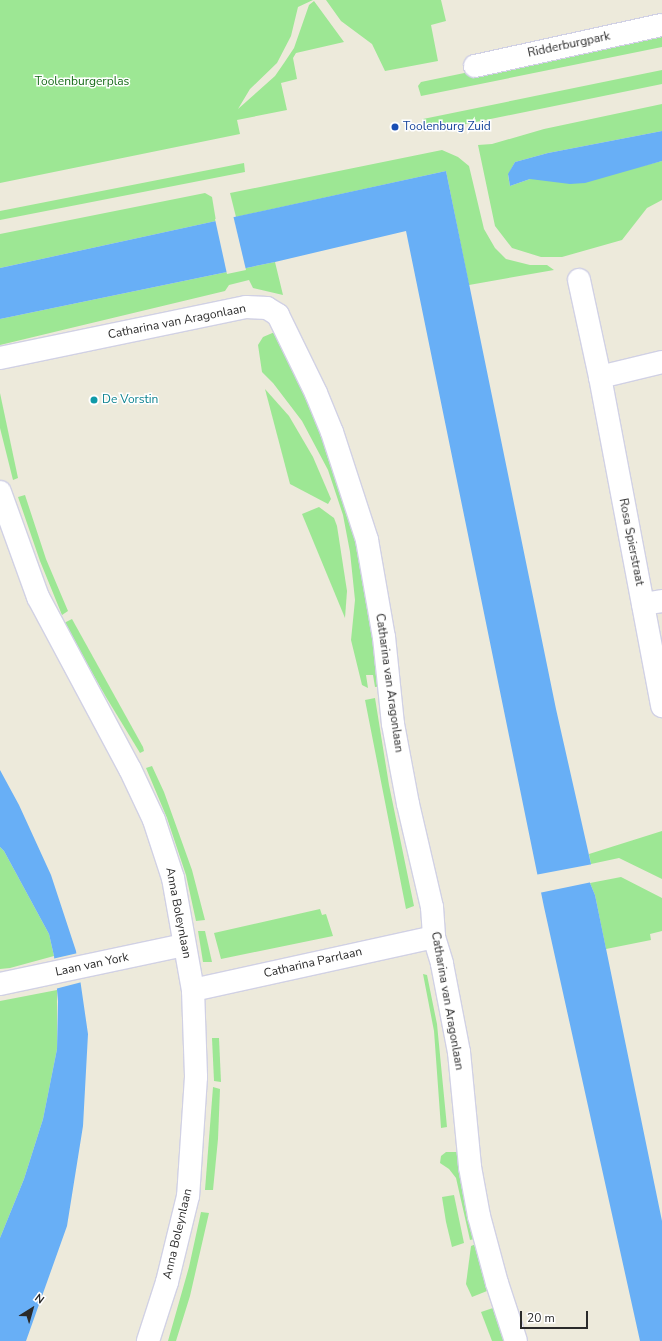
<!DOCTYPE html>
<style>
body{margin:0}
#map{position:relative;width:662px;height:1341px;overflow:hidden;background:#edeadb;font-family:"Nunito Sans",sans-serif}
div>[style]{position:absolute}
[style*='--x']{left:calc(var(--x)*1px);top:calc(var(--y)*1px);width:calc(var(--w)*1px);rotate:calc(var(--a)*1deg)}
.green>*{inset:0;background:#9de794}
.water>*{inset:0;background:#68aff6}
.pier>*{inset:0;background:#edeadb}
.roads{filter:drop-shadow(1px 0 #d1d1e4) drop-shadow(-1px 0 #d1d1e4) drop-shadow(0 1px #d1d1e4) drop-shadow(0 -1px #d1d1e4)}
.minor>*{height:22px;margin:-11px;padding:0 11px;transform-origin:11px;border-radius:11px;background:#fff}
.dots>*{width:11px;height:11px;translate:-50% -50%;box-sizing:border-box;border:2px solid #fff;border-radius:50%}
span{translate:-50% -50%;white-space:nowrap;text-align:center;line-height:1.15;-webkit-text-stroke:3px #fff;paint-order:stroke}
.street-label{font-size:12px;color:#2a2a2a}
.park-label{font-size:12px;color:#166c18}
.transit-label{font-size:12px;color:#164399}
.left{translate:0 -50%;text-align:left}
.culture-label{font-size:12px;color:#0d838f}
.north{position:absolute;left:12px;top:1289px;width:40px;height:40px;-webkit-text-stroke:3px #fff;paint-order:stroke;rotate:37deg;font-size:11px;font-weight:700;line-height:16px;text-align:center;color:#2a2a2a}
.north::after{content:'';display:block;margin:auto;width:14px;height:18px;background:#2a2a2a;clip-path:polygon(50% 0,100% 100%,50% 72%,0 100%)}
.scale{position:absolute;left:520px;top:1311px;width:68px;height:18px;box-sizing:border-box;border:2px solid #2a2a2a;border-top:0;padding-left:5px;font-size:12px;line-height:14px;white-space:nowrap;color:#2a2a2a;-webkit-text-stroke:3px #fff;paint-order:stroke}
</style>
<div id="map">
<div class="green">
<i style="clip-path:polygon(0 0,313px 0,298px 7px,291px 36px,277px 63px,250px 89px,238px 109px,275px 76px,284px 63px,294px 48px,309px 5px,314px 1px,344px 42px,296px 53px,293px 58px,297px 79px,281px 83px,287px 110px,237px 120px,240px 134px,0 183px)"></i>
<i style="clip-path:polygon(326px 0,441px 0,446px 21px,431px 25px,438px 61px,385px 71px,372px 44px,341px 21px)"></i>
<i style="clip-path:polygon(662px 32px,662px 47px,421px 96px,418px 86px,421px 82px)"></i>
<i style="clip-path:polygon(662px 70px,662px 84px,432px 131px,423px 119px)"></i>
<i style="clip-path:polygon(662px 104px,662px 131px,548px 153px,515px 162px,508px 175px,510px 186px,530px 179px,618px 172px,662px 161px,662px 200px,647px 208px,622px 240px,562px 257px,541px 257px,512px 248px,495px 226px,478px 145px,492px 144px,544px 129px)"></i>
<i style="clip-path:polygon(442px 150px,458px 157px,469px 166px,484px 229px,495px 248px,506px 259px,530px 265px,547px 265px,554px 270px,469px 285px,446px 171px,236px 217px,230px 193px)"></i>
<i style="clip-path:polygon(244px 163px,245px 172px,0 220px,0 211px)"></i>
<i style="clip-path:polygon(205px 193px,212px 197px,216px 221px,0 268px,0 234px)"></i>
<i style="clip-path:polygon(275px 262px,283px 295px,253px 288px,249px 280px,229px 285px,225px 291px,0 345px,0 319px)"></i>
<i style="clip-path:polygon(277px 331px,327px 435px,357px 540px,382px 686px,375px 687px,373px 675px,366px 675px,368px 688px,362px 685px,351px 640px,355px 600px,350px 552px,343px 515px,328px 470px,302px 421px,273px 383px,262px 372px,258px 345px,263px 337px)"></i>
<i style="clip-path:polygon(265px 389px,289px 416px,313px 457px,331px 499px,328px 504px,290px 484px)"></i>
<i style="clip-path:polygon(0 393px,18px 478px,13px 480px,0 428px)"></i>
<i style="clip-path:polygon(25px 495px,46px 559px,68px 611px,62px 615px,40px 561px,18px 497px)"></i>
<i style="clip-path:polygon(319px 507px,334px 518px,337px 526px,347px 591px,345px 618px,302px 514px)"></i>
<i style="clip-path:polygon(72px 619px,143px 747px,144px 751px,140px 753px,106px 697px,64px 623px)"></i>
<i style="clip-path:polygon(375px 698px,389px 785px,414px 906px,406px 909px,365px 700px)"></i>
<i style="clip-path:polygon(152px 766px,164px 792px,192px 870px,205px 920px,196px 921px,186px 875px,167px 818px,146px 768px)"></i>
<i style="clip-path:polygon(662px 831px,662px 879px,619px 858px,591px 864px,589px 854px)"></i>
<i style="clip-path:polygon(0 847px,4px 851px,49px 934px,54px 956px,10px 968px,0 969px)"></i>
<i style="clip-path:polygon(621px 877px,662px 898px,662px 931px,650px 934px,651px 940px,606px 949px,595px 895px,590px 883px)"></i>
<i style="clip-path:polygon(320px 909px,322px 915px,326px 914px,333px 936px,221px 959px,214px 933px)"></i>
<i style="clip-path:polygon(198px 931px,205px 931px,212px 962px,203px 962px)"></i>
<i style="clip-path:polygon(423px 974px,427px 975px,437px 1024px,447px 1127px,441px 1128px,434px 1031px)"></i>
<i style="clip-path:polygon(57px 990px,57px 1049px,43px 1119px,24px 1179px,0 1238px,0 1001px)"></i>
<i style="clip-path:polygon(212px 1038px,219px 1038px,221px 1082px,214px 1081px)"></i>
<i style="clip-path:polygon(213px 1087px,220px 1089px,218px 1139px,213px 1190px,205px 1190px)"></i>
<i style="clip-path:polygon(446px 1152px,457px 1152px,464px 1197px,474px 1239px,470px 1240px,456px 1178px,449px 1169px,440px 1163px,441px 1156px)"></i>
<i style="clip-path:polygon(454px 1195px,464px 1243px,452px 1247px,446px 1222px,442px 1197px)"></i>
<i style="clip-path:polygon(201px 1212px,209px 1213px,190px 1296px,176px 1341px,168px 1341px,189px 1267px)"></i>
<i style="clip-path:polygon(476px 1244px,487px 1291px,472px 1297px,466px 1284px,471px 1246px)"></i>
<i style="clip-path:polygon(493px 1308px,505px 1341px,492px 1341px,481px 1312px)"></i>
</div>
<div class="water">
<i style="clip-path:polygon(662px 131px,662px 161px,585px 183px,570px 184px,530px 179px,510px 186px,508px 174px,515px 162px,548px 153px)"></i>
<i style="clip-path:polygon(446px 171px,556px 709px,591px 864px,590px 883px,595px 895px,662px 1221px,662px 1341px,640px 1341px,544px 907px,406px 231px,275px 262px,0 319px,0 268px)"></i>
<i style="clip-path:polygon(0 770px,19px 805px,51px 875px,76px 951px,88px 1034px,83px 1126px,67px 1226px,26px 1341px,0 1341px,0 1238px,24px 1179px,43px 1119px,57px 1049px,58px 1001px,54px 956px,49px 934px,4px 851px,0 847px)"></i>
</div>
<div class="pier">
<i style="clip-path:polygon(233px 215px,246px 270px,227px 274px,215px 219px)"></i>
<i style="clip-path:polygon(593px 864px,592px 882px,539px 893px,535px 875px)"></i>
<i style="clip-path:polygon(78px 953px,82px 982px,55px 989px,52px 959px)"></i>
</div>
<div class="roads">
<div class="minor">
<i style="--x:475;--y:66;--w:191;--a:-12.4"></i>
<i style="--x:579;--y:280;--w:99;--a:77.8"></i>
<i style="--x:600;--y:377;--w:335;--a:79.3"></i>
<i style="--x:0;--y:358;--w:251;--a:-11.7"></i>
<i style="--x:246;--y:307;--w:21;--a:3"></i>
<i style="--x:267;--y:308;--w:13;--a:32"></i>
<i style="--x:278;--y:315;--w:87;--a:64"></i>
<i style="--x:316;--y:393;--w:42;--a:67.7"></i>
<i style="--x:332;--y:432;--w:114;--a:72"></i>
<i style="--x:367;--y:540;--w:98;--a:80.1"></i>
<i style="--x:384;--y:637;--w:87;--a:84.1"></i>
<i style="--x:393;--y:724;--w:81;--a:79.4"></i>
<i style="--x:408;--y:804;--w:106;--a:76.9"></i>
<i style="--x:432;--y:907;--w:30;--a:86"></i>
<i style="--x:434;--y:937;--w:28;--a:73"></i>
<i style="--x:442;--y:964;--w:90;--a:79.1"></i>
<i style="--x:459;--y:1052;--w:116;--a:84.5"></i>
<i style="--x:470;--y:1167;--w:50;--a:79.6"></i>
<i style="--x:479;--y:1216;--w:69;--a:75"></i>
<i style="--x:497;--y:1283;--w:61;--a:71.9"></i>
<i style="--x:600;--y:377;--w:64;--a:-13.6"></i>
<i style="--x:0;--y:492;--w:112;--a:70.1"></i>
<i style="--x:38;--y:597;--w:195;--a:61.9"></i>
<i style="--x:130;--y:769;--w:56;--a:64.8"></i>
<i style="--x:154;--y:820;--w:61;--a:71.9"></i>
<i style="--x:173;--y:878;--w:114;--a:79.9"></i>
<i style="--x:193;--y:990;--w:87;--a:88"></i>
<i style="--x:196;--y:1077;--w:119;--a:93.8"></i>
<i style="--x:188;--y:1196;--w:89;--a:103.7"></i>
<i style="--x:167;--y:1282;--w:62;--a:107.9"></i>
<i style="--x:643;--y:604;--w:19;--a:-9"></i>
<i style="--x:0;--y:984;--w:188;--a:-12"></i>
<i style="--x:193;--y:990;--w:247;--a:-12.4"></i>
</div>
</div>
<div class="dots">
<i style="left:395px;top:127px;background:#1a4fb4"></i>
<i style="left:94px;top:400px;background:#0f9aa8"></i>
</div>
<div class="street-label">
<span style="left:569px;top:45px;rotate:-12deg">Ridderburgpark</span>
<span style="left:177px;top:322px;rotate:-11deg">Catharina van Aragonlaan</span>
<span style="left:631px;top:542px;rotate:79deg">Rosa Spierstraat</span>
<span style="left:389px;top:683px;rotate:82deg">Catharina van Aragonlaan</span>
<span style="left:178px;top:913px;rotate:79deg">Anna Boleynlaan</span>
<span style="left:313px;top:963px;rotate:-13deg">Catharina Parrlaan</span>
<span style="left:92px;top:965px;rotate:-12deg">Laan van York</span>
<span style="left:447px;top:1001px;rotate:80deg">Catharina van Aragonlaan</span>
<span style="left:178px;top:1234px;rotate:-77deg">Anna Boleynlaan</span>
</div>
<div class="park-label">
<span style="left:82px;top:82px">Toolenburgerplas</span>
</div>
<div class="transit-label">
<span class="left" style="left:403px;top:127px">Toolenburg Zuid</span>
</div>
<div class="culture-label">
<span class="left" style="left:102px;top:400px">De Vorstin</span>
</div>
<div class="north">N</div>
<div class="scale">20 m</div>
</div>
